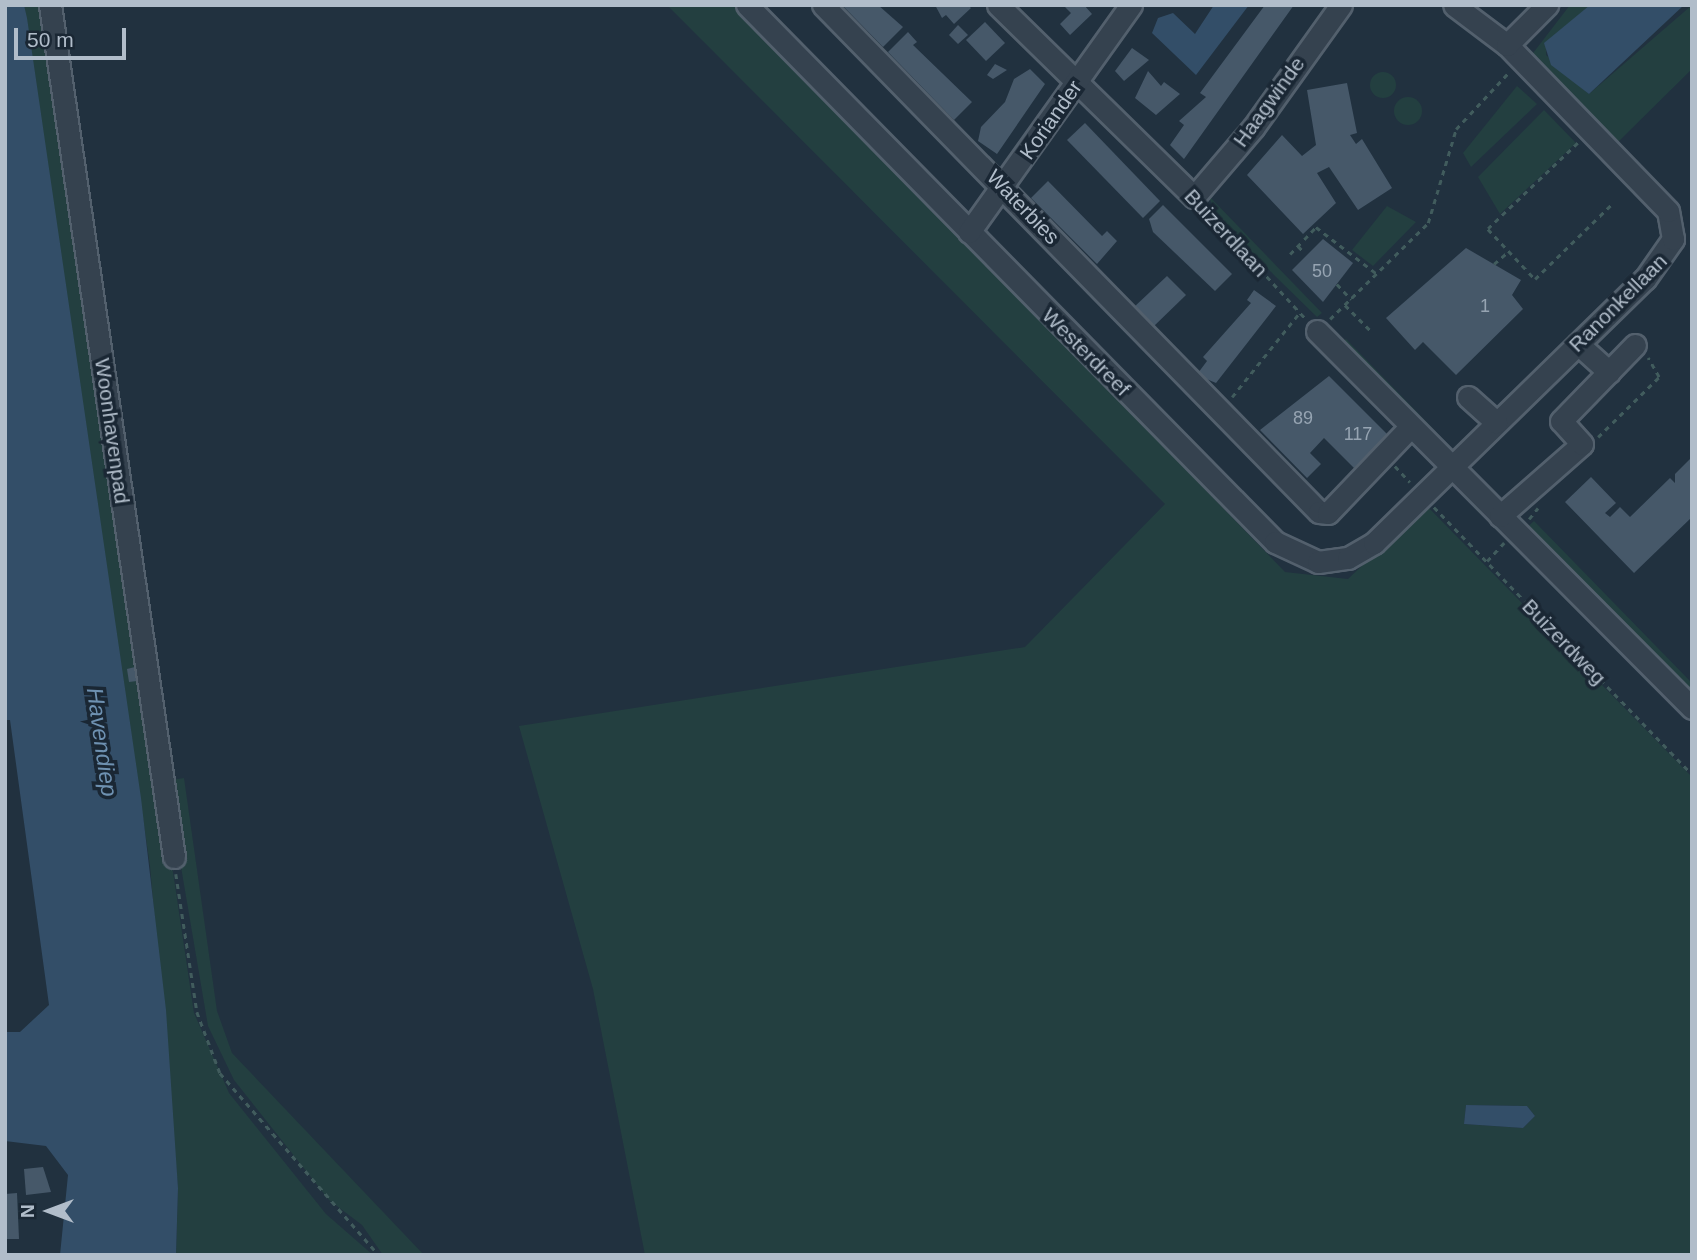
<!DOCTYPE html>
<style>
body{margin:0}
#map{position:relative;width:1697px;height:1260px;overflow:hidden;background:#21313f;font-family:Arial,sans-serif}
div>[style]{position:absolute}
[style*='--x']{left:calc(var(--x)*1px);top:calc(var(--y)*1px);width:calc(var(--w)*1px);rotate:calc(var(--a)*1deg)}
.green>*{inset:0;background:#233f40}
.round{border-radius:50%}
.water>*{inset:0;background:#334e68}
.building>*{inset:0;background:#465869}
.path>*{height:2.5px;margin-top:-1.25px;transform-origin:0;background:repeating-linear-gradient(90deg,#415c5d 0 5px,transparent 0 10px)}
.roads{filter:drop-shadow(2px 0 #53606d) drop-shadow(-2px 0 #53606d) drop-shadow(0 2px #53606d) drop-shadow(0 -2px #53606d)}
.minor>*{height:21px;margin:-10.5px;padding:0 10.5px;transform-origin:10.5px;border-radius:10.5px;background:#35424f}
span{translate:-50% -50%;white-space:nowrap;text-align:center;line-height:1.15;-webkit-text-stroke:7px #1a2734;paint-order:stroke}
.number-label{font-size:18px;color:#96a4b2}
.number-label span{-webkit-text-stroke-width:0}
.street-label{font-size:21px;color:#b1bdca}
.water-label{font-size:23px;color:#6e91b1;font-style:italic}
.frame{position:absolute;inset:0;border:7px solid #b1bdca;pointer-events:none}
.north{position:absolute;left:14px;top:1176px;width:70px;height:70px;-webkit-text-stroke:5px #1a2734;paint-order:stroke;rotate:270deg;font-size:19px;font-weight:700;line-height:28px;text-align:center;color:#b1bdca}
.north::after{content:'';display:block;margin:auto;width:24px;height:32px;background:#b1bdca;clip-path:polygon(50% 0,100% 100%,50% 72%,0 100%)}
.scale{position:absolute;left:14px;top:28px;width:112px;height:32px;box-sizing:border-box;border:4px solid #b1bdca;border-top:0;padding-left:9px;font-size:21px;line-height:24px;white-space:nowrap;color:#b1bdca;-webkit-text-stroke:5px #1a2734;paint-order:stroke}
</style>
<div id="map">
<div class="green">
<i style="clip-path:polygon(24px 5px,44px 5px,194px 1013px,229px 1093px,326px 1214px,373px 1255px,176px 1255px,178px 1188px,150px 866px)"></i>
<i style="clip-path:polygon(evenodd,667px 5px,736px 5px,1285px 572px,1348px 579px,1426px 505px,1692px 777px,1692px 1255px,645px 1255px,593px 989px,519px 726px,1025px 647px,1165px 504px,667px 5px,1466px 1105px,1527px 1106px,1535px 1116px,1523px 1128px,1464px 1124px,1466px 1105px)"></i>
<i style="clip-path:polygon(1570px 5px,1590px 5px,1551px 44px,1547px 41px,1546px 55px,1589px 94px,1692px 5px,1692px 69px,1615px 145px,1530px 57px)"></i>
<i class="round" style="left:1370px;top:72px;width:26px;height:26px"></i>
<i style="clip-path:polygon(1517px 86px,1537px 104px,1471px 167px,1463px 153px)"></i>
<i class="round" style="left:1394px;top:97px;width:28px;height:28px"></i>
<i style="clip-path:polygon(1544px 110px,1576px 143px,1500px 214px,1478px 177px)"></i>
<i style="clip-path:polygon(1209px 196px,1322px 313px,1317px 317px,1274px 275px,1214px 213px)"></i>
<i style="clip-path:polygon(1387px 206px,1416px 222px,1373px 266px,1352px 250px)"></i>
<i style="clip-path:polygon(1346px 339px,1451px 447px,1439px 444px,1341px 343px)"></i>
<i style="clip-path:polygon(1534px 521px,1692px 683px,1692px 705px,1523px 531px)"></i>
<i style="clip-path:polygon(184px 778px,217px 1011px,232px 1053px,424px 1255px,383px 1255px,362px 1225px,329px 1200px,234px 1080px,208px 1026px,180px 861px,171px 780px)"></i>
</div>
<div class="water">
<i style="clip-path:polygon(5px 5px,24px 5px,27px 18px,141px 798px,166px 1010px,178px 1188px,176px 1255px,60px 1255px,68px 1175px,46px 1146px,5px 1141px,5px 1032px,20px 1032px,49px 1005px,10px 720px,5px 720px)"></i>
<i style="clip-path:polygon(1214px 5px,1249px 5px,1196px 75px,1152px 33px,1158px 18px,1173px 13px,1195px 34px)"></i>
<i style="clip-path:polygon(1590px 5px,1684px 5px,1589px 94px,1551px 65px,1544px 43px)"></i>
<i style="clip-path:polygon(1466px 1105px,1527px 1106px,1535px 1116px,1523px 1128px,1464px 1124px)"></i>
</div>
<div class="building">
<i style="clip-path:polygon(842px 5px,878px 5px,903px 27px,883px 47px)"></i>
<i style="clip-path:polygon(935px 5px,968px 5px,971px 8px,954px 24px,946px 15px,942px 18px)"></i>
<i style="clip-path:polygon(1084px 5px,1092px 14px,1070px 35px,1060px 24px,1071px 13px,1065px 7px)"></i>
<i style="clip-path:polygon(1265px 5px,1294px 5px,1184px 159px,1170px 145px,1184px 125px,1179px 121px,1206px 97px,1200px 93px)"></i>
<i style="clip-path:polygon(985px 22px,1005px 43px,986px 61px,966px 40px)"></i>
<i style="clip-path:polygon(958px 25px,968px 35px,958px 44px,949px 35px)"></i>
<i style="clip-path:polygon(908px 32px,917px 42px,913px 45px,972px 102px,954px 120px,888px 52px)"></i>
<i style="clip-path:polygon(1132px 48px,1149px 60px,1124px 81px,1115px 71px)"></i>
<i style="clip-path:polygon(995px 64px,1007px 70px,993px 79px,987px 75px)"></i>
<i style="clip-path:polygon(1030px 69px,1045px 84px,997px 154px,978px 141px,981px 127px,1005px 102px,1014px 79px)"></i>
<i style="clip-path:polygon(1148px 71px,1161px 86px,1164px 82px,1180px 94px,1156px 115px,1135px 98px)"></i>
<i style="clip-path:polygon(1347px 83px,1357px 133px,1350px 135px,1356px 144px,1362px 139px,1392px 188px,1358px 210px,1329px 167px,1317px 173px,1336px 203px,1303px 234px,1247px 175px,1282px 135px,1302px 156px,1316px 145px,1307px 90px)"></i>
<i style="clip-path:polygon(1085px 123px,1160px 201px,1143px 218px,1067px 140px)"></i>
<i style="clip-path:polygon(1048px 181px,1102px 236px,1107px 231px,1117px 241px,1097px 264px,1031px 198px)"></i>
<i style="clip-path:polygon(1163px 205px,1232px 274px,1215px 291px,1153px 232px,1149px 219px)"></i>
<i style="clip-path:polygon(1323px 239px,1353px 263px,1323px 302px,1292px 270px)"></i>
<i style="clip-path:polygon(1466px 248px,1521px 280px,1512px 295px,1523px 309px,1456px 375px,1423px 342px,1415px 350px,1386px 318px)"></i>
<i style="clip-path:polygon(1167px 276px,1186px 295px,1152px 328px,1133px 308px)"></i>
<i style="clip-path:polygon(1254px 290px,1276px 306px,1216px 383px,1204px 378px,1198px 373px,1207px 361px,1203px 357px,1251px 303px,1247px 300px)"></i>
<i style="clip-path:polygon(1329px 376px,1388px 435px,1354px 468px,1324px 438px,1310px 453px,1321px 464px,1307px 478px,1260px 430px)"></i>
<i style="clip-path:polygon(1692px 457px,1692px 517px,1634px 573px,1565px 502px,1591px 477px,1616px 503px,1605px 513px,1610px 517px,1620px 507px,1630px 517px,1670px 478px,1675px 483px,1675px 474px)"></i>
<i style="clip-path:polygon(135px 667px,137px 681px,129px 682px,127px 669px)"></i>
<i style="clip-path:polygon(43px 1167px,51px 1192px,26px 1195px,24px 1169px)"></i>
<i style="clip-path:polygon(17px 1193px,19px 1239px,5px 1239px,5px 1194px)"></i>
</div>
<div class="path">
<i style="--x:1578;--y:143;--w:124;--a:136.3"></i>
<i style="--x:1488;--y:229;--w:69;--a:46.8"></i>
<i style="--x:1535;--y:279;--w:109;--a:-44.3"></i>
<i style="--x:1206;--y:210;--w:147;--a:47.5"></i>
<i style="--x:1298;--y:246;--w:8;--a:45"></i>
<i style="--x:1290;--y:254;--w:37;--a:-46"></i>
<i style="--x:1316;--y:227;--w:77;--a:37.6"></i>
<i style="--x:1494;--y:264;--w:20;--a:-41"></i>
<i style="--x:1337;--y:284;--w:21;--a:47"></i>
<i style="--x:1345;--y:305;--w:37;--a:45"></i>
<i style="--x:1330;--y:319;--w:137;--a:-44.4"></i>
<i style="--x:1428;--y:223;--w:98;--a:-73.4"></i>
<i style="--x:1456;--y:129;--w:79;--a:-47"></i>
<i style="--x:1232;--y:397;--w:109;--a:-51.3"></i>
<i style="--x:1598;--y:437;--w:86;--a:-44.5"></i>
<i style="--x:1659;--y:377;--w:22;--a:-120"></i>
<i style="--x:1395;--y:466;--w:22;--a:47"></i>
<i style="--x:1434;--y:507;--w:371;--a:46"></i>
<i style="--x:1529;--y:519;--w:14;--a:-51"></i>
<i style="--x:1487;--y:561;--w:25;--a:-47"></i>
<i style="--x:176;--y:874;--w:140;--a:81.3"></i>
<i style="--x:197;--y:1012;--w:65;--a:69.3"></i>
<i style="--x:220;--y:1073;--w:242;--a:48.9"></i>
</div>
<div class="roads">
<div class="minor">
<i style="--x:50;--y:5;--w:861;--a:81.72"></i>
<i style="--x:747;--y:5;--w:753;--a:45.48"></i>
<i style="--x:1275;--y:542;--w:47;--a:24.9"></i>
<i style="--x:1318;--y:562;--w:30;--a:-8"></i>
<i style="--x:1348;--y:558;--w:30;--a:-30"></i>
<i style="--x:1374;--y:543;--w:378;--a:-44.3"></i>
<i style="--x:1645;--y:279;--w:49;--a:-55"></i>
<i style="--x:1673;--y:239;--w:28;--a:-100"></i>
<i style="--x:1668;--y:211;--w:231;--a:-134.1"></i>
<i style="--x:1507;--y:45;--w:66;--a:-143"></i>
<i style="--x:823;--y:5;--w:709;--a:45.63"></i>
<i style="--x:1319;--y:512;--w:9;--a:6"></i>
<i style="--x:1328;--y:513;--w:120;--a:-46.3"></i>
<i style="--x:998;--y:5;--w:274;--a:44.4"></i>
<i style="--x:1194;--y:197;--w:91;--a:-49.5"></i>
<i style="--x:1253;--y:128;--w:151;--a:-54.4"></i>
<i style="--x:1507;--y:45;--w:57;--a:-45"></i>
<i style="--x:969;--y:232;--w:279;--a:-54.5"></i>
<i style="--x:1317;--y:331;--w:532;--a:45.15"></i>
<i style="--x:1578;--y:344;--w:42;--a:42.1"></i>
<i style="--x:1468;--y:397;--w:38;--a:42"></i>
<i style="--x:1500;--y:516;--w:109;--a:-41.3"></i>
<i style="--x:1582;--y:444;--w:31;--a:-132"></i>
<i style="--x:1561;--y:421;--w:106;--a:-45.8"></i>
</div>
</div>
<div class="number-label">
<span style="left:1322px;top:271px">50</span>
<span style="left:1485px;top:306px">1</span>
<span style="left:1303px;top:418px">89</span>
<span style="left:1358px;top:434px">117</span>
</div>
<div class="street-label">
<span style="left:1269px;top:102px;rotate:-54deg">Haagwinde</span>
<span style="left:1051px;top:120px;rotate:-55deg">Koriander</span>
<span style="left:1023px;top:207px;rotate:46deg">Waterbies</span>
<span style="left:1226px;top:233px;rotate:47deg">Buizerdlaan</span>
<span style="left:1618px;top:303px;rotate:-45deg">Ranonkellaan</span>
<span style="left:1086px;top:352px;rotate:45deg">Westerdreef</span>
<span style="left:112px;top:431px;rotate:82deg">Woonhavenpad</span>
<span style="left:1564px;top:642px;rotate:46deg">Buizerdweg</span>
</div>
<div class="water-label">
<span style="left:102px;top:742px;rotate:82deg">Havendiep</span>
</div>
<div class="frame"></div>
<div class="north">N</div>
<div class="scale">50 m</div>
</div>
